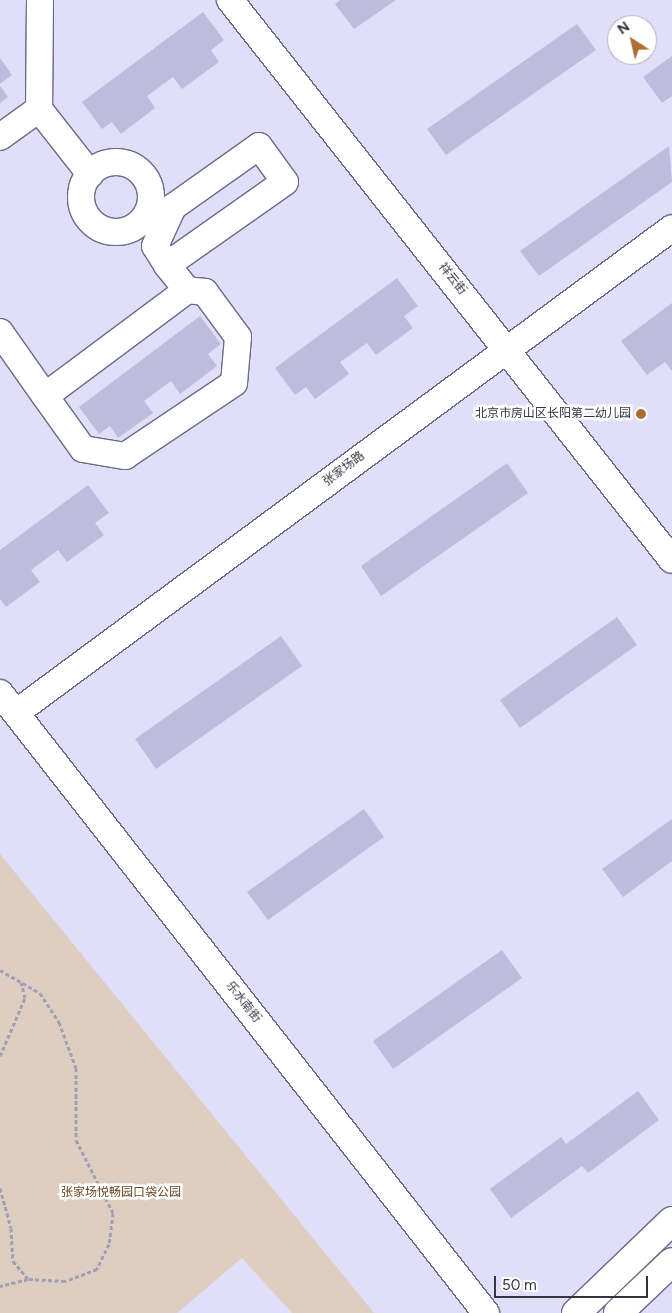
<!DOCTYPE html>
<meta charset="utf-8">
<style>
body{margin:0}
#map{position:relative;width:672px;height:1313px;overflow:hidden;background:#e1defa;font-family:Figtree,"Noto Sans SC",sans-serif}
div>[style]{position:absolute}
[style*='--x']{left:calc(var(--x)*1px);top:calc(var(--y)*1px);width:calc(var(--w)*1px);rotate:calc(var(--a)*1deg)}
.green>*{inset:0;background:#decec1}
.building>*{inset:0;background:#bfbbdd}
.path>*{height:3px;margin-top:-1.5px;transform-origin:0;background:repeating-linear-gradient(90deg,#a19fb5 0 4px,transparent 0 6.5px)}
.roads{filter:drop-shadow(1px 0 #6d6988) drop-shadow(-1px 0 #6d6988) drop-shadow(0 1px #6d6988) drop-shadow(0 -1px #6d6988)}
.minor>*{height:26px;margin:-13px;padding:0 13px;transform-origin:13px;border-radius:13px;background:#fff}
.minor>.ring{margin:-13px;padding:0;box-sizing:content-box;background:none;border:26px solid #fff;border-radius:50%}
.major>*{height:28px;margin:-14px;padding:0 14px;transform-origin:14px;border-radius:14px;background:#fff}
.dots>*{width:14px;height:14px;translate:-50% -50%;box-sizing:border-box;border:2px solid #fff;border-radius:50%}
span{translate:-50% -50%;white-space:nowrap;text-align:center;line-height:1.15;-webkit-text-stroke:5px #fff;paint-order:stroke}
.street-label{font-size:12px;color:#343340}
.poi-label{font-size:12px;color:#343340}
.right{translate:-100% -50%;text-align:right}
.park-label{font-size:12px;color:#6c4623}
.north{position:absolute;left:607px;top:15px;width:50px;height:50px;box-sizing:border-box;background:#fff;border:1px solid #aeadb3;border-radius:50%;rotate:325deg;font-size:14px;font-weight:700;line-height:20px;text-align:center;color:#343340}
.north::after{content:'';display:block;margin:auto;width:18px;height:22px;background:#aa6d32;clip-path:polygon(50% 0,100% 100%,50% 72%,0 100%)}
.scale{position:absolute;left:494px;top:1276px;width:154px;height:22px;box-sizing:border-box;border:2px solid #343340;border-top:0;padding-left:6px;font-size:15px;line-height:18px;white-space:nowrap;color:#343340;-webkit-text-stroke:4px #fff;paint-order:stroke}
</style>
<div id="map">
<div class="green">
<i style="clip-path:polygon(0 854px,374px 1313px,292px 1313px,242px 1258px,177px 1313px,0 1313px)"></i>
</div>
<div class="building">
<i style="clip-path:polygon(340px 0,396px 0,354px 29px,335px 4px)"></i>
<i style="clip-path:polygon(203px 12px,224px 40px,211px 50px,219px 62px,182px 89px,173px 77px,147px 96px,155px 108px,121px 134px,112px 122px,102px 129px,82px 102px)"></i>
<i style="clip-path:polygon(577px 24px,596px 50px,446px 155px,427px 129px)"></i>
<i style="clip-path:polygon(672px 56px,672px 96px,662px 103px,643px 77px)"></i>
<i style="clip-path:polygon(0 58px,12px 75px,0 84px)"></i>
<i style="clip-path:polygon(0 86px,8px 97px,0 103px)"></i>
<i style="clip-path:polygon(669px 146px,672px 182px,539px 276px,520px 251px)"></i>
<i style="clip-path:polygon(397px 278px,418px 306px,404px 316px,413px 328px,376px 355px,367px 343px,340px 362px,349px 374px,315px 399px,306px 387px,295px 395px,275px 368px)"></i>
<i style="clip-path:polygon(672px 303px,672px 371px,665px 362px,647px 375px,621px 341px)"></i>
<i style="clip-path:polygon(200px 316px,221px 344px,208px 354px,217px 366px,180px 394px,171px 381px,144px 401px,153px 413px,118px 438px,110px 426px,99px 434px,79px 407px)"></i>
<i style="clip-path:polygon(507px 463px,528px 493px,381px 596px,361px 566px)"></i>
<i style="clip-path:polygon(88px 485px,109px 513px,95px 523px,104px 535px,67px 562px,58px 550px,31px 570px,40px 582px,6px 607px,0 599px,0 550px)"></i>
<i style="clip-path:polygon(617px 617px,637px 645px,520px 728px,500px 700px)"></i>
<i style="clip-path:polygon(281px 636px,302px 666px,156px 769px,135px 739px)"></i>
<i style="clip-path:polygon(364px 809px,384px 837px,268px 920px,247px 892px)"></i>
<i style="clip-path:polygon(672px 819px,672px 861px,623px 897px,602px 869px)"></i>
<i style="clip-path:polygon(502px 950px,522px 978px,393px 1069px,373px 1041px)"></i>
<i style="clip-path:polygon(638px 1091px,659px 1120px,588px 1173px,582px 1166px,511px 1218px,490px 1189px,561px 1137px,566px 1144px)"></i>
</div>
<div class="path">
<i style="--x:0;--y:970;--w:46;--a:29.9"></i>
<i style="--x:40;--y:993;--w:35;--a:57"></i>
<i style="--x:59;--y:1022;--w:49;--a:69.7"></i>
<i style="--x:76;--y:1068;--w:72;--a:90"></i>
<i style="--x:76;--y:1140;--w:82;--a:63.1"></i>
<i style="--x:113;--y:1213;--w:31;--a:97"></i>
<i style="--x:109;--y:1244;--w:28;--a:116"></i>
<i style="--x:97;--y:1269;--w:34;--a:159"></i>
<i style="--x:65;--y:1281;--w:37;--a:-177"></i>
<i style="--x:28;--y:1279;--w:29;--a:166"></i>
<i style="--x:0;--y:1056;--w:63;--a:-66.7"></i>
<i style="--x:25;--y:998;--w:16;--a:-104"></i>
<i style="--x:0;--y:1188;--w:41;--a:74.6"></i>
<i style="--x:11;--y:1228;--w:33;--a:87"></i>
<i style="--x:13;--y:1261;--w:23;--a:50"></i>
</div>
<div class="roads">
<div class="minor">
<i style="--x:40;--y:0;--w:109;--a:90.5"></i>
<i style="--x:39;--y:109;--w:83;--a:51.9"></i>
<i style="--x:230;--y:0;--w:713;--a:51.72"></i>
<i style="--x:0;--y:137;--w:48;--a:-35.7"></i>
<i class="ring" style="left:81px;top:162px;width:44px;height:44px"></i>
<i style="--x:0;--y:332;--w:78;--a:54.9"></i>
<i style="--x:45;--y:396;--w:177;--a:-36.7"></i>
<i style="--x:187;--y:290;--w:32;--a:-129"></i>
<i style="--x:167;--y:265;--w:22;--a:-122"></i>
<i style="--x:155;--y:246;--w:43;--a:-65.2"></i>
<i style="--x:173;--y:207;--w:105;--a:-35.3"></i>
<i style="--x:259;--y:146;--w:44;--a:54.2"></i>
<i style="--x:285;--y:182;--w:144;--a:144.9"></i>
<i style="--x:45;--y:396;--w:65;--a:54.4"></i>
<i style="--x:83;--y:449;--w:43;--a:9.5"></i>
<i style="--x:125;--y:456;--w:131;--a:-33.8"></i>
<i style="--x:234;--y:383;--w:46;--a:-85"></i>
<i style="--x:238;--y:337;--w:56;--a:-126.3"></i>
<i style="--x:205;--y:292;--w:18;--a:-174"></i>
<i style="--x:0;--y:693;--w:788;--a:51.91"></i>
<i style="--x:17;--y:712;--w:814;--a:-36.46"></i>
</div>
<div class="major">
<i style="--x:576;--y:1313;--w:133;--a:-43.8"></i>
<i style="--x:618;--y:1313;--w:74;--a:-43.4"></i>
</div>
</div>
<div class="dots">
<i style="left:641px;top:414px;background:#aa6d32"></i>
</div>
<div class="street-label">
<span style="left:452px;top:279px;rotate:51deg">祥云街</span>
<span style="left:344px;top:469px;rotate:-37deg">张家场路</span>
<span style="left:243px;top:1002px;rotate:52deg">乐水南街</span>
</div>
<div class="poi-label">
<span class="right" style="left:631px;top:414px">北京市房山区长阳第二幼儿园</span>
</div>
<div class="park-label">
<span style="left:121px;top:1193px">张家场悦畅园口袋公园</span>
</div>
<div class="north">N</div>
<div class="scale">50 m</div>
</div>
